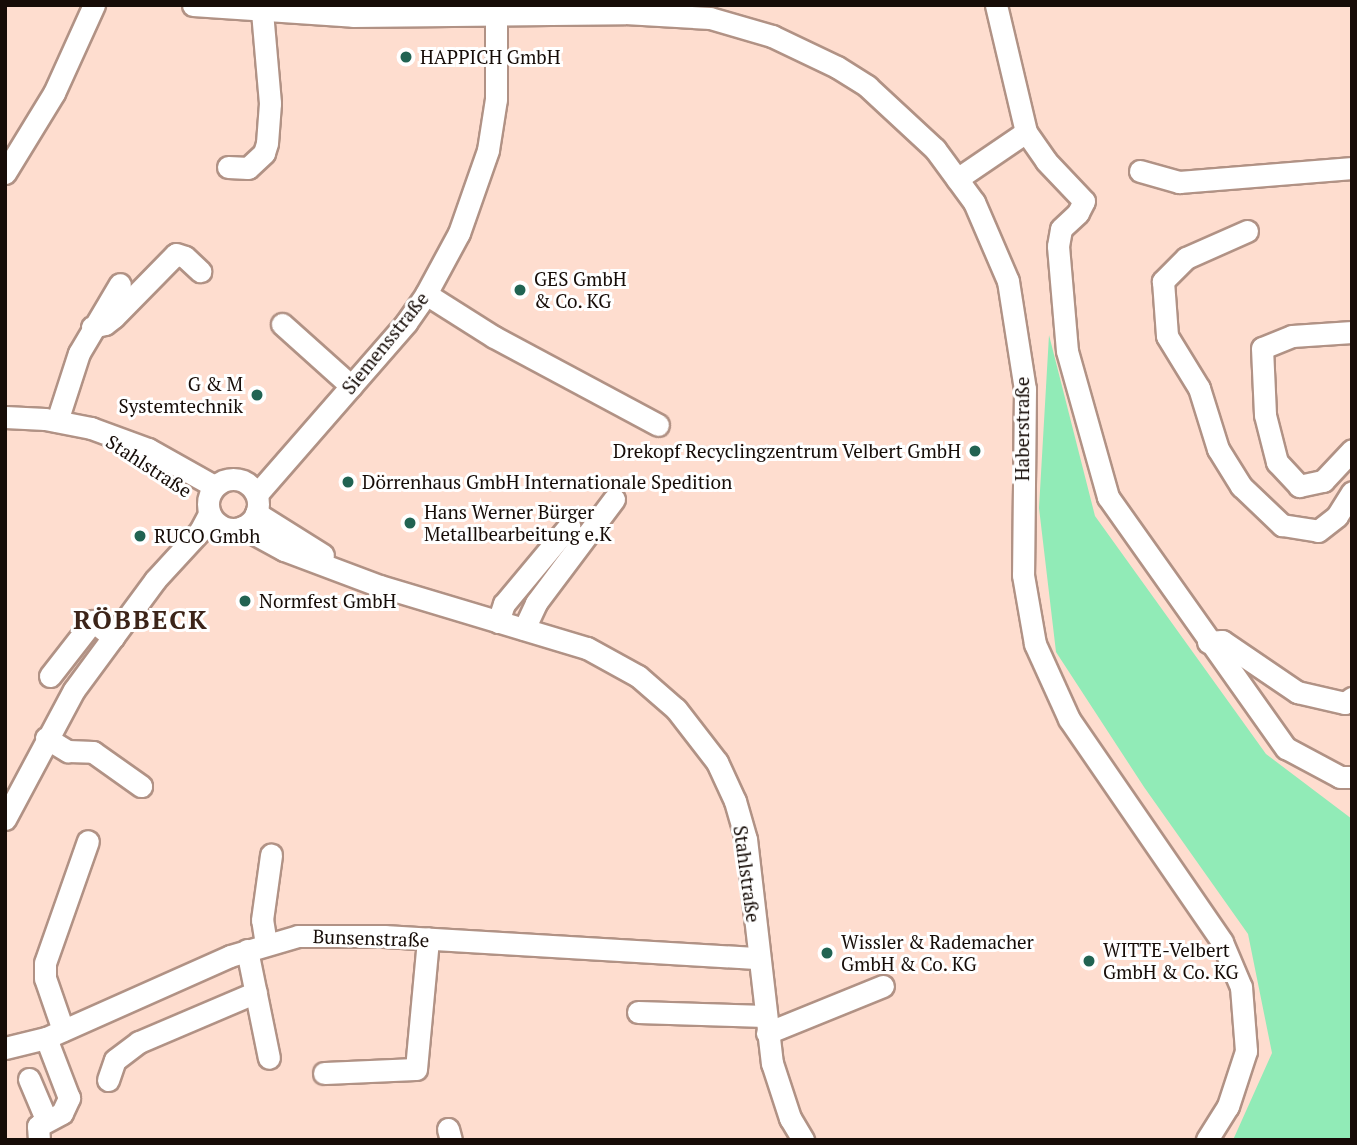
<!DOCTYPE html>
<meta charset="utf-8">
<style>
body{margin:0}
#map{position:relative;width:1357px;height:1145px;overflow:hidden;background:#feddcf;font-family:"PT Serif",serif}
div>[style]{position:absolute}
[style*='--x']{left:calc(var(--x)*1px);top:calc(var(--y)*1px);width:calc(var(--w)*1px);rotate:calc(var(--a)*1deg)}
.green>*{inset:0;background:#91ebb7}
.roads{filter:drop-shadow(2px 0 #b19285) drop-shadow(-2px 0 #b19285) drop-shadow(0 2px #b19285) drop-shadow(0 -2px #b19285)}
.minor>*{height:21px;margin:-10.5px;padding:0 10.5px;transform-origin:10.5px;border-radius:10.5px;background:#fff}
.minor>.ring{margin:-10.5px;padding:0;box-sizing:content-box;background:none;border:21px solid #fff;border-radius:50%}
.dots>*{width:19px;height:19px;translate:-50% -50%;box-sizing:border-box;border:4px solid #fff;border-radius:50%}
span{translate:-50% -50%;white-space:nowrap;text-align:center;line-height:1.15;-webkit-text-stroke:6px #fff;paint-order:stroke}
.poi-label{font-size:19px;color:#160c07}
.left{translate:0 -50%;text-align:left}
.right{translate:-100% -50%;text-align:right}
.street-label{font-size:19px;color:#160c07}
.district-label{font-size:26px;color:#3c2419;font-weight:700;letter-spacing:2px}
.frame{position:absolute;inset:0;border:7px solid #160c07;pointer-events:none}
</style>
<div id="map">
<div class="green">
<i style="clip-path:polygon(1049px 335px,1095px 516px,1266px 754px,1352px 819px,1352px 1140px,1233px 1140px,1272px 1053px,1248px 934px,1144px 787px,1056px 652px,1039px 508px)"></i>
</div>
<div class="roads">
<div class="minor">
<i style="--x:193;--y:5;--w:160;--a:3.9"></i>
<i style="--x:353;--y:16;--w:272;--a:-0.6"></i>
<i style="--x:625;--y:13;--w:85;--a:3.4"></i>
<i style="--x:710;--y:18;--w:65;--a:16.2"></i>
<i style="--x:772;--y:36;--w:72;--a:25.5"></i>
<i style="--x:837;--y:67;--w:36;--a:32"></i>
<i style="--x:867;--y:86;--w:93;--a:42.8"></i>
<i style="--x:935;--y:149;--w:66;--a:53.7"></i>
<i style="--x:974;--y:202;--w:86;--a:66.7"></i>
<i style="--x:1008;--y:281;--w:109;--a:81.1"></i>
<i style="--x:1025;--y:389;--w:186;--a:90.6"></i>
<i style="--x:1023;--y:575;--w:70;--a:80.1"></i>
<i style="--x:1035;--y:644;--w:82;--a:65.6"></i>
<i style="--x:1069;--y:719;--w:270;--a:55.5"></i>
<i style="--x:1222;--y:942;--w:49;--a:67.1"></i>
<i style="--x:1241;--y:987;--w:64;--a:85.5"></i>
<i style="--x:1246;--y:1051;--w:58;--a:108.1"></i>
<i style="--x:1228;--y:1106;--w:40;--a:122"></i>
<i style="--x:996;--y:5;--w:130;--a:76.7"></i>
<i style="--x:1026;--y:132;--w:35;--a:55"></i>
<i style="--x:1046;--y:161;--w:55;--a:46.5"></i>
<i style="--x:1084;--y:201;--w:13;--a:117"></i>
<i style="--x:1078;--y:213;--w:23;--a:137"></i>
<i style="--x:1061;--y:229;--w:17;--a:100"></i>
<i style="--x:1058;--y:246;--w:105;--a:85.1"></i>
<i style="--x:1067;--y:351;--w:152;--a:74.3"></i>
<i style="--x:1108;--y:497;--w:308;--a:54.7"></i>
<i style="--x:1286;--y:748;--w:61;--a:28.2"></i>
<i style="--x:1340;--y:777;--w:12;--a:0"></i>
<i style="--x:228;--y:167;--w:20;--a:3"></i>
<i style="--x:248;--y:168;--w:22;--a:-43"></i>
<i style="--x:264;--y:153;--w:10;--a:-73"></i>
<i style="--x:267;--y:143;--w:40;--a:-85.7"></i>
<i style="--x:270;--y:103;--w:91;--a:-95"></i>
<i style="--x:1140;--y:171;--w:41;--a:15.8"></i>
<i style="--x:1179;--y:182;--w:174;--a:-4.6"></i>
<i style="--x:5;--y:173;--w:94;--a:-58.5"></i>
<i style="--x:54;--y:93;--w:97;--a:-65.6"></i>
<i style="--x:957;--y:179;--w:83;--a:-34.3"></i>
<i style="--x:1247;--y:231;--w:67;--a:156.1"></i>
<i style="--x:1186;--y:258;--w:33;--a:135"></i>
<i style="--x:1163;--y:281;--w:55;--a:85.8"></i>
<i style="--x:1167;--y:336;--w:61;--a:58.4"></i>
<i style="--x:1199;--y:388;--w:64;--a:72.7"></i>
<i style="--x:1218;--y:449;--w:44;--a:58.1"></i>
<i style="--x:1241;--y:486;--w:57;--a:43.6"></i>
<i style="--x:1282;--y:525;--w:36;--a:9"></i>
<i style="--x:1318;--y:531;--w:24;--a:-38"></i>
<i style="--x:1337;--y:516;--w:28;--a:-58"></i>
<i style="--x:426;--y:294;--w:80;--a:32.3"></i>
<i style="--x:494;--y:337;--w:186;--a:28.2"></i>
<i style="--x:282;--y:324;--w:93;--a:41.9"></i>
<i style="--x:92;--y:327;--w:13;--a:-13"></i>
<i style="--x:105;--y:324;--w:11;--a:-38"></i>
<i style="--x:114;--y:317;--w:88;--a:-45.5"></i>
<i style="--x:176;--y:254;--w:9;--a:18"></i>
<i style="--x:185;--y:257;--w:21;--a:43"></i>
<i style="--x:1352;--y:332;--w:60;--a:176.2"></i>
<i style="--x:1292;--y:336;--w:32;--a:158"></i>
<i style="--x:1262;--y:348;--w:67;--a:87.4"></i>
<i style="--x:1265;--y:415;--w:49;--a:75.7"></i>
<i style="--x:1277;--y:462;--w:33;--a:47"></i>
<i style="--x:1299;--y:486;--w:25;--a:-12"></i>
<i style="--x:1323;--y:481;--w:42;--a:-46.9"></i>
<i style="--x:5;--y:417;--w:40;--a:2.9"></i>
<i style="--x:45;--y:419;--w:47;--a:11.1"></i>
<i style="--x:91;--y:428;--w:61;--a:20.2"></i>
<i style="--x:148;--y:449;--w:76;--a:29.3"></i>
<i style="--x:57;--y:421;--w:71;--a:-72.1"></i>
<i style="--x:79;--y:353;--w:80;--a:-59.3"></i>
<i class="ring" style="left:208px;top:479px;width:29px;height:29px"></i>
<i style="--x:257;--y:494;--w:227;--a:-48.9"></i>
<i style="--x:406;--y:323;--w:35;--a:-55"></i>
<i style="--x:426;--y:294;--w:69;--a:-61.6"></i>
<i style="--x:459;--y:233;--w:88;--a:-70.7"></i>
<i style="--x:488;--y:150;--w:52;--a:-81.1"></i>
<i style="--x:496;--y:99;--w:94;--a:-90"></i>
<i style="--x:256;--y:513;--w:79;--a:32.1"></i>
<i style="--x:242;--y:527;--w:48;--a:28.7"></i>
<i style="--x:284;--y:550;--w:103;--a:20.6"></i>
<i style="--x:380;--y:586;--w:216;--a:16.7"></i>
<i style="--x:587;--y:648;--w:58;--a:28.8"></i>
<i style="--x:638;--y:676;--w:50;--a:41"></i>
<i style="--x:676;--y:709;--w:67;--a:52.3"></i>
<i style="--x:717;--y:762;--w:43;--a:65.2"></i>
<i style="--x:735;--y:801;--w:40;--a:74"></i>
<i style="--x:746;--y:839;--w:226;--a:83.4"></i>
<i style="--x:772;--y:1063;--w:58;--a:71.9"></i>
<i style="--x:790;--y:1118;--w:26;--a:59"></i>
<i style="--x:498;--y:622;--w:19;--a:-72"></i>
<i style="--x:504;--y:604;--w:102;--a:-50.2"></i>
<i style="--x:524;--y:629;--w:29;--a:-65"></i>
<i style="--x:536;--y:603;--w:130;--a:-53.1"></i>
<i style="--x:1208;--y:642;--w:14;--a:-4"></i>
<i style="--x:1222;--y:641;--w:91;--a:34.2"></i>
<i style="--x:1297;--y:692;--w:49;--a:12.9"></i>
<i style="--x:1345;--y:703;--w:9;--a:-36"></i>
<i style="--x:50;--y:676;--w:70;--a:-52"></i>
<i style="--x:93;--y:621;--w:26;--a:39"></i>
<i style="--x:46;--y:738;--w:26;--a:31"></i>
<i style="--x:68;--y:751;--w:25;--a:2"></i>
<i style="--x:93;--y:752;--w:59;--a:35.3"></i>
<i style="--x:5;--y:819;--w:146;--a:-61.9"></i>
<i style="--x:74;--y:690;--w:137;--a:-53.6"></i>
<i style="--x:155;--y:580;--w:67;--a:-47.4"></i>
<i style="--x:200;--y:531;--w:19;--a:-62"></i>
<i style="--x:266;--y:944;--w:24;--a:-99"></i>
<i style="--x:262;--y:920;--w:66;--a:-82.1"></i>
<i style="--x:247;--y:950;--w:110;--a:78.5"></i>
<i style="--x:638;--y:1012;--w:127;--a:1.8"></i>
<i style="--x:63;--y:1030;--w:55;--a:-109.1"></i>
<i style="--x:45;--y:978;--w:15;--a:-90"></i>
<i style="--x:45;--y:963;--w:129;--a:-70.6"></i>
<i style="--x:767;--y:1033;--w:125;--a:-22.1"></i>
<i style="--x:5;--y:1048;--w:42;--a:-13.7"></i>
<i style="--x:46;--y:1038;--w:201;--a:-24"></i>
<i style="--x:230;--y:956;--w:71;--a:-16.4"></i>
<i style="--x:298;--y:936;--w:86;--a:0"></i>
<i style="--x:384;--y:936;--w:376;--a:3.4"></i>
<i style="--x:324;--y:1073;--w:92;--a:-2.5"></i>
<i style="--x:416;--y:1069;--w:131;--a:-84.7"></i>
<i style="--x:29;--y:1079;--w:43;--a:67"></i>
<i style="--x:108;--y:1080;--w:21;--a:-71"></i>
<i style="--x:115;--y:1060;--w:30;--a:-37"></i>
<i style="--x:139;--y:1042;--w:127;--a:-23.1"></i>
<i style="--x:448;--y:1129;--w:11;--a:75"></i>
<i style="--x:39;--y:1140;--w:14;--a:-94"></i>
<i style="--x:38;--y:1126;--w:27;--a:-28"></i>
<i style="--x:62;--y:1113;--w:17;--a:-65"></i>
<i style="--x:69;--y:1098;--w:64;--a:-111"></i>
</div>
</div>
<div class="dots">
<i style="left:406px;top:57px;background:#216352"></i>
<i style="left:520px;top:290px;background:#216352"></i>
<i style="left:257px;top:395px;background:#216352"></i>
<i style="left:975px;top:451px;background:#216352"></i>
<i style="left:348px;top:482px;background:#216352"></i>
<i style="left:410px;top:523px;background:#216352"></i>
<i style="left:140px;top:536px;background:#216352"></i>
<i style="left:245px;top:601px;background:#216352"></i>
<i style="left:827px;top:953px;background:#216352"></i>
<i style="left:1089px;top:961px;background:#216352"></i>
</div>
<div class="poi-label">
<span class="left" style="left:420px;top:57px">HAPPICH GmbH</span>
<span class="left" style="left:534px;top:290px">GES GmbH<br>&amp; Co. KG</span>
<span class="right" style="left:243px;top:395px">G &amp; M<br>Systemtechnik</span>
<span class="right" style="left:961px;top:451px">Drekopf Recyclingzentrum Velbert GmbH</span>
<span class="left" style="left:362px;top:482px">Dörrenhaus GmbH Internationale Spedition</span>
<span class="left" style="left:424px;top:523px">Hans Werner Bürger<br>Metallbearbeitung e.K</span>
<span class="left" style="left:154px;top:536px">RUCO Gmbh</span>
<span class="left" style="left:259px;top:601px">Normfest GmbH</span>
<span class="left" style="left:841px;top:953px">Wissler &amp; Rademacher<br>GmbH &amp; Co. KG</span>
<span class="left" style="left:1103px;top:961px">WITTE-Velbert<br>GmbH &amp; Co. KG</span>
</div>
<div class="street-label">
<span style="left:385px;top:343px;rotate:-51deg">Siemensstraße</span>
<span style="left:1022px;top:429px;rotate:-90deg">Haberstraße</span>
<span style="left:149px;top:466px;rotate:33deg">Stahlstraße</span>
<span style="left:747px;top:874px;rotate:82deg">Stahlstraße</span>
<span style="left:371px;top:938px;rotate:2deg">Bunsenstraße</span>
</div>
<div class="district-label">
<span style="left:141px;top:620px">RÖBBECK</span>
</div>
<div class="frame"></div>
</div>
